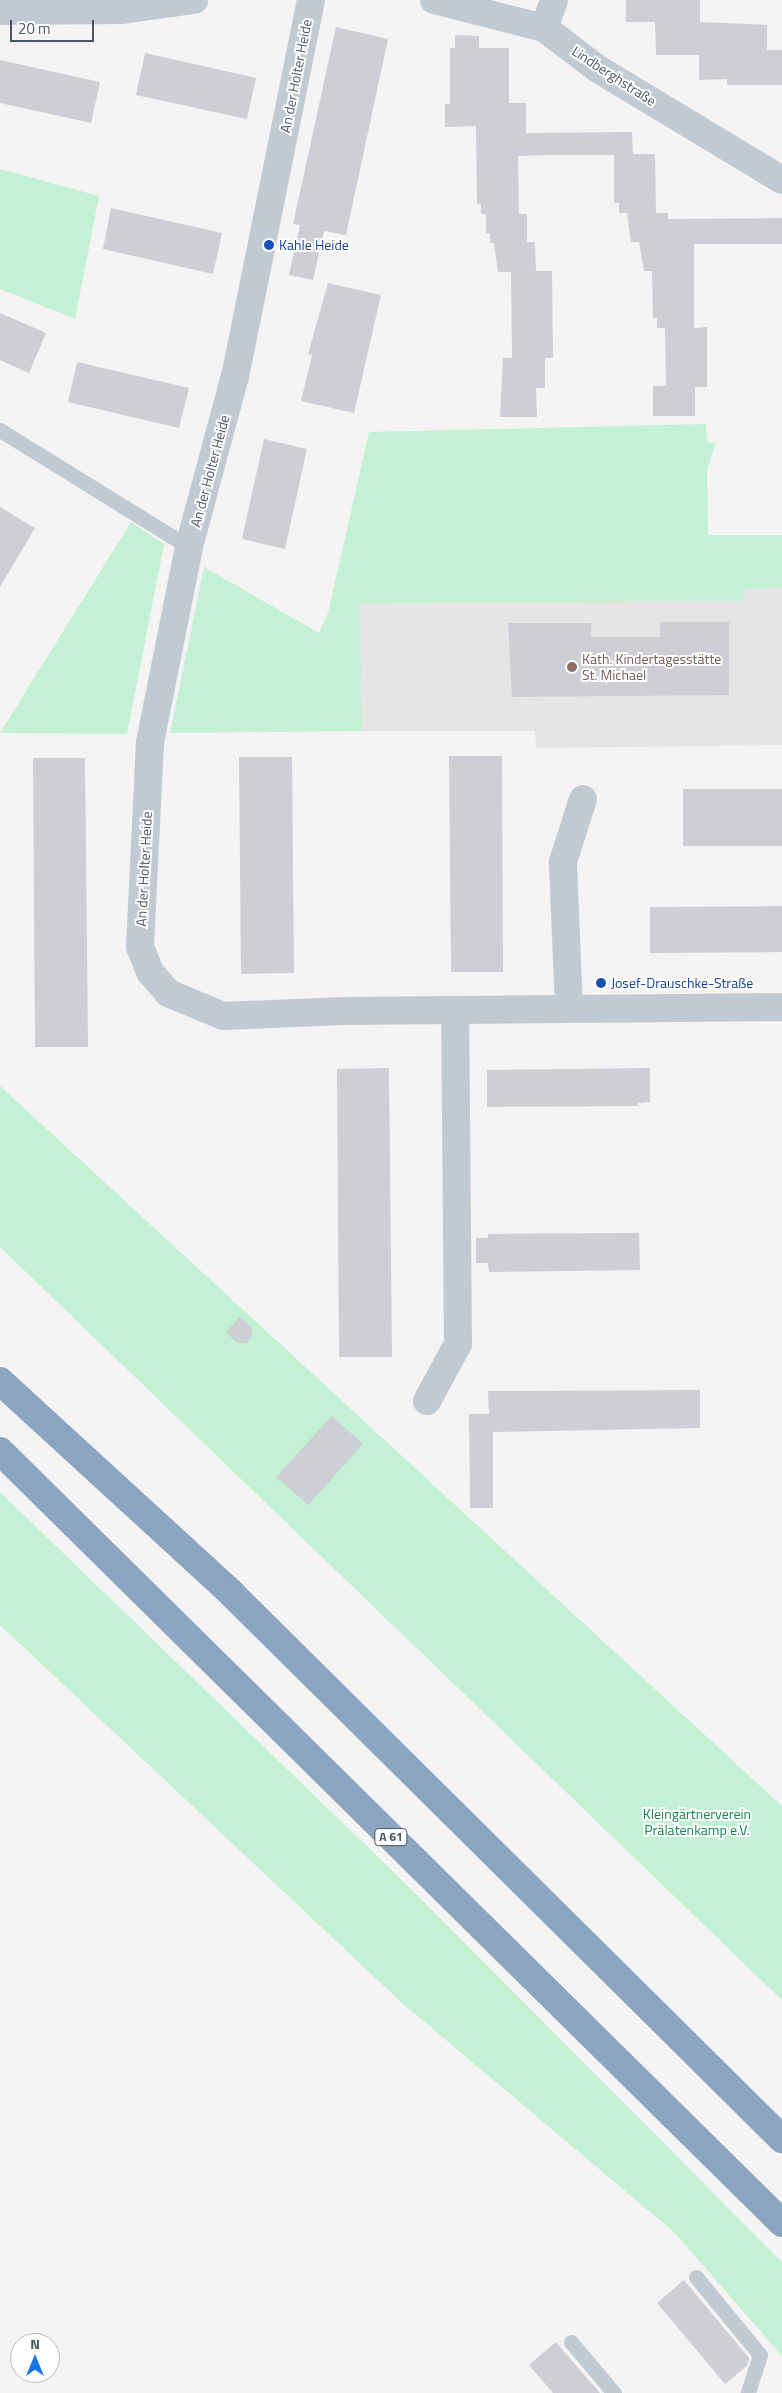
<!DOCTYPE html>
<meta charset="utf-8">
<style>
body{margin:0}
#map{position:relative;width:782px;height:2393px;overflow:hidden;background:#f5f3f3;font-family:"Titillium Web",sans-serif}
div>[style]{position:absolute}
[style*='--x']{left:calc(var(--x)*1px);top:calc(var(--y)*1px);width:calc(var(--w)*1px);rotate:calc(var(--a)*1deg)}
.education>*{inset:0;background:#e6e4e5}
.green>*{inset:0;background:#c3f1d5}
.building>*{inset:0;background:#cdcfd5}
.service>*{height:15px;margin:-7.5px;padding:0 7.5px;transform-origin:7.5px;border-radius:7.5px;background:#c1cad2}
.minor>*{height:28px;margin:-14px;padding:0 14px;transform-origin:14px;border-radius:14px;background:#c1cad2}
.motorway>*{height:28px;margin:-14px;padding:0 14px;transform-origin:14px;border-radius:14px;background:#8ba5c1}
.dots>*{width:14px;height:14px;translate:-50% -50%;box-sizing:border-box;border:2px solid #fff;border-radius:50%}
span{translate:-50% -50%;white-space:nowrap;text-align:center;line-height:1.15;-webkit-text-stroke:4px #fff;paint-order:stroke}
.shield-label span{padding:1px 4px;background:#fff;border:1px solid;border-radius:4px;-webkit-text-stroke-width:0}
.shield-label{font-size:12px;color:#4a5661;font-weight:700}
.street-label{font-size:14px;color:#4a5661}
.transit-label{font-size:14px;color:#164399}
.left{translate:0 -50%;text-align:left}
.education-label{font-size:14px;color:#785e54}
.park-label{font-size:14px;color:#17864f}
.north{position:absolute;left:10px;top:2333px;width:50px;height:50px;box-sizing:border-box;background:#fff;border:1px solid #b7bbc0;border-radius:50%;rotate:0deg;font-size:14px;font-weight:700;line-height:20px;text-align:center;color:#4a5661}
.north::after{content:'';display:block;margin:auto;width:18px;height:22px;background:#1a73e8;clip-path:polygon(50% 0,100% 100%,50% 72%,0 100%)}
.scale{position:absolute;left:10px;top:20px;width:84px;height:22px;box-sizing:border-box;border:2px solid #4a5661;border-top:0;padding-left:6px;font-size:15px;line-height:18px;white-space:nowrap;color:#4a5661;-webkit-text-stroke:4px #fff;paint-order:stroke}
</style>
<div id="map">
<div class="education">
<i style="clip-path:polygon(782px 588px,782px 745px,536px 748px,535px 731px,362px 731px,360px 603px,744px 601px,744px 589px)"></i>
</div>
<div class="green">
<i style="clip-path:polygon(0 169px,99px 196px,75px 319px,0 289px)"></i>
<i style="clip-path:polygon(706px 424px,707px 442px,716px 443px,707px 469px,708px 535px,782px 535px,782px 588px,744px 589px,744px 601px,360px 603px,362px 731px,170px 733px,204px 567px,319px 633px,328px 613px,369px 432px)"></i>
<i style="clip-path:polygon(131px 522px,164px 544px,127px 734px,0 733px)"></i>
<i style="clip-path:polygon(0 1086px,782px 1806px,782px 2000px,0 1247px)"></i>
<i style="clip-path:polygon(0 1492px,406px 1884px,782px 2262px,782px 2356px,675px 2233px,402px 2003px,0 1625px)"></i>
</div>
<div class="building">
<i style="clip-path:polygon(626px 0,700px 0,700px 22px,767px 25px,767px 50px,782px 50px,782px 85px,727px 85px,727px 79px,699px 80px,699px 55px,656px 55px,655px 22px,626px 22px)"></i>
<i style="clip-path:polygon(336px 27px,388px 39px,346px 235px,324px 231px,313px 280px,289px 275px,300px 225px,293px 224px)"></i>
<i style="clip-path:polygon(455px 35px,479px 36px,479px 48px,509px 48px,509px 103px,526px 103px,526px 133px,632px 132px,633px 154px,655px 154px,656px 213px,668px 213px,668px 219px,782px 218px,782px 244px,694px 244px,694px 328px,707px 327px,707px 387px,695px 387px,695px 416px,653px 416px,653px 386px,666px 386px,665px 328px,657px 328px,657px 318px,653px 318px,652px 271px,644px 271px,639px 242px,631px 242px,627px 213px,619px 213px,619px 203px,614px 203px,614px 155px,551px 155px,518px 156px,519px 214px,527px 214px,527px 242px,535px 242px,536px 271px,552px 271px,553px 358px,545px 358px,545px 388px,536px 388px,537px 417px,500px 417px,503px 358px,512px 358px,511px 272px,498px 272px,494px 243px,490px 243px,490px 233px,486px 233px,486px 214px,481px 214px,481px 204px,477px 204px,476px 126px,445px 127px,445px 104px,450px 104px,450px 48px,455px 48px)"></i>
<i style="clip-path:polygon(145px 53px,256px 78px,247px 119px,136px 95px)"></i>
<i style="clip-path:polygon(0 60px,100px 82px,91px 123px,0 103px)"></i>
<i style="clip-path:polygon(111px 208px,222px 233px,213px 274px,103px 249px)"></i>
<i style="clip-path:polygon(328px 283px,381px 295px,354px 413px,301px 401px,312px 355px,308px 354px)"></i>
<i style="clip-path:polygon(0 313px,46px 333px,29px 373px,0 360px)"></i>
<i style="clip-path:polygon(77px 362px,189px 388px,179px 428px,68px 402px)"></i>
<i style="clip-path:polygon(264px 439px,307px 449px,285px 549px,242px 539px)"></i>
<i style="clip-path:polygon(0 507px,35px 528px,0 587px)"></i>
<i style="clip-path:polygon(660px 622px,729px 622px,729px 695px,512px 697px,508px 623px,591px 623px,591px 637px,660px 637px)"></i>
<i style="clip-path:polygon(449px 756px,502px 756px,503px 972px,451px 972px)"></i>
<i style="clip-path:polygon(239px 757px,292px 757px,294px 973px,241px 974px)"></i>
<i style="clip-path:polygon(33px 758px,85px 758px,88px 1047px,35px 1047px)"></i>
<i style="clip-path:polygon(683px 789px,782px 789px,782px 846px,683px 846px)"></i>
<i style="clip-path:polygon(782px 906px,782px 952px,650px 953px,650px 907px)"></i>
<i style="clip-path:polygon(389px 1068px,392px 1357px,339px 1357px,337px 1069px)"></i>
<i style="clip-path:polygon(650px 1068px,650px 1102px,638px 1103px,638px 1106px,487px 1107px,487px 1070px)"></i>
<i style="clip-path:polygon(639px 1233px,640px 1270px,489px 1272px,488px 1263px,476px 1263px,476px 1238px,488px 1238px,488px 1234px)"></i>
<i style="clip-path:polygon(240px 1317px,252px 1328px,252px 1337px,246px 1343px,237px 1343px,226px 1332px)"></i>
<i style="clip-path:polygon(700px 1390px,700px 1428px,493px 1432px,493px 1508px,470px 1508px,469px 1414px,489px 1414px,488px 1391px)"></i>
<i style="clip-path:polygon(332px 1416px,363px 1444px,308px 1505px,276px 1477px)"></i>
<i style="clip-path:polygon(684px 2280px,749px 2358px,747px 2366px,725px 2384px,657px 2303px)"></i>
<i style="clip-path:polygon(556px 2342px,573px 2362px,600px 2393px,553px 2393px,529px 2365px)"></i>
</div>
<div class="service">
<i style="--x:0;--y:430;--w:222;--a:31.8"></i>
<i style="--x:696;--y:2277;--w:101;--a:50.6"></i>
<i style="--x:760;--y:2355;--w:40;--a:108"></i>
<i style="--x:571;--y:2342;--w:67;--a:49.9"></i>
</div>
<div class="minor">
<i style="--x:311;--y:0;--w:384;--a:101.4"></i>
<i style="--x:235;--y:376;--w:177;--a:105.1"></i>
<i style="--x:189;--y:547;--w:199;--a:101.3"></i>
<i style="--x:150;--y:742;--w:205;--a:92.8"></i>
<i style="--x:140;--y:947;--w:27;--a:68"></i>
<i style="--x:150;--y:972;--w:28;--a:49"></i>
<i style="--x:168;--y:993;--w:60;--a:22.7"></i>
<i style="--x:223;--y:1016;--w:121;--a:-2.4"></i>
<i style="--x:344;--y:1011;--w:438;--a:-0.5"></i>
<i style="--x:434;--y:0;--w:114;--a:14.3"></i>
<i style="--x:544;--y:28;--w:68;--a:37.2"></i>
<i style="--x:598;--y:69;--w:215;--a:31.1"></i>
<i style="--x:0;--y:11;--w:122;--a:-0.5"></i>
<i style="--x:122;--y:10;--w:73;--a:-7.9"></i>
<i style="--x:544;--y:28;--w:30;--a:-70"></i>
<i style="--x:569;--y:1008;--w:146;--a:-92.4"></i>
<i style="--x:563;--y:862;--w:66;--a:-72.4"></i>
<i style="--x:427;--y:1401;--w:65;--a:-61.5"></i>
<i style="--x:458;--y:1344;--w:334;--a:-90.5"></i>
</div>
<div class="motorway">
<i style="--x:0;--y:1381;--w:314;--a:42.5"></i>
<i style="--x:231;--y:1593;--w:776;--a:44.74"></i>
<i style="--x:0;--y:1451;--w:1099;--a:44.63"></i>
</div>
<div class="dots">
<i style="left:269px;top:245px;background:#1a4fb4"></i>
<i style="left:572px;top:667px;background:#8d6e63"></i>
<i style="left:601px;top:983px;background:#1a4fb4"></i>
</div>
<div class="shield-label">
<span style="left:391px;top:1837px">A 61</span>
</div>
<div class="street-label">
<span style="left:296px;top:76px;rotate:-79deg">An der Holter Heide</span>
<span style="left:614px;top:76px;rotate:33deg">Lindberghstraße</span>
<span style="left:210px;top:471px;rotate:-75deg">An der Holter Heide</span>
<span style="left:144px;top:869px;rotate:-87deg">An der Holter Heide</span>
</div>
<div class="transit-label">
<span class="left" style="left:279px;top:245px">Kahle Heide</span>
<span class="left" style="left:611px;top:983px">Josef-Drauschke-Straße</span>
</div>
<div class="education-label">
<span class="left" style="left:582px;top:667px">Kath. Kindertagesstätte<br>St. Michael</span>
</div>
<div class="park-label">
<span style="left:697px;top:1822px">Kleingärtnerverein<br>Prälatenkamp e.V.</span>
</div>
<div class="north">N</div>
<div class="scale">20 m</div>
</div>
